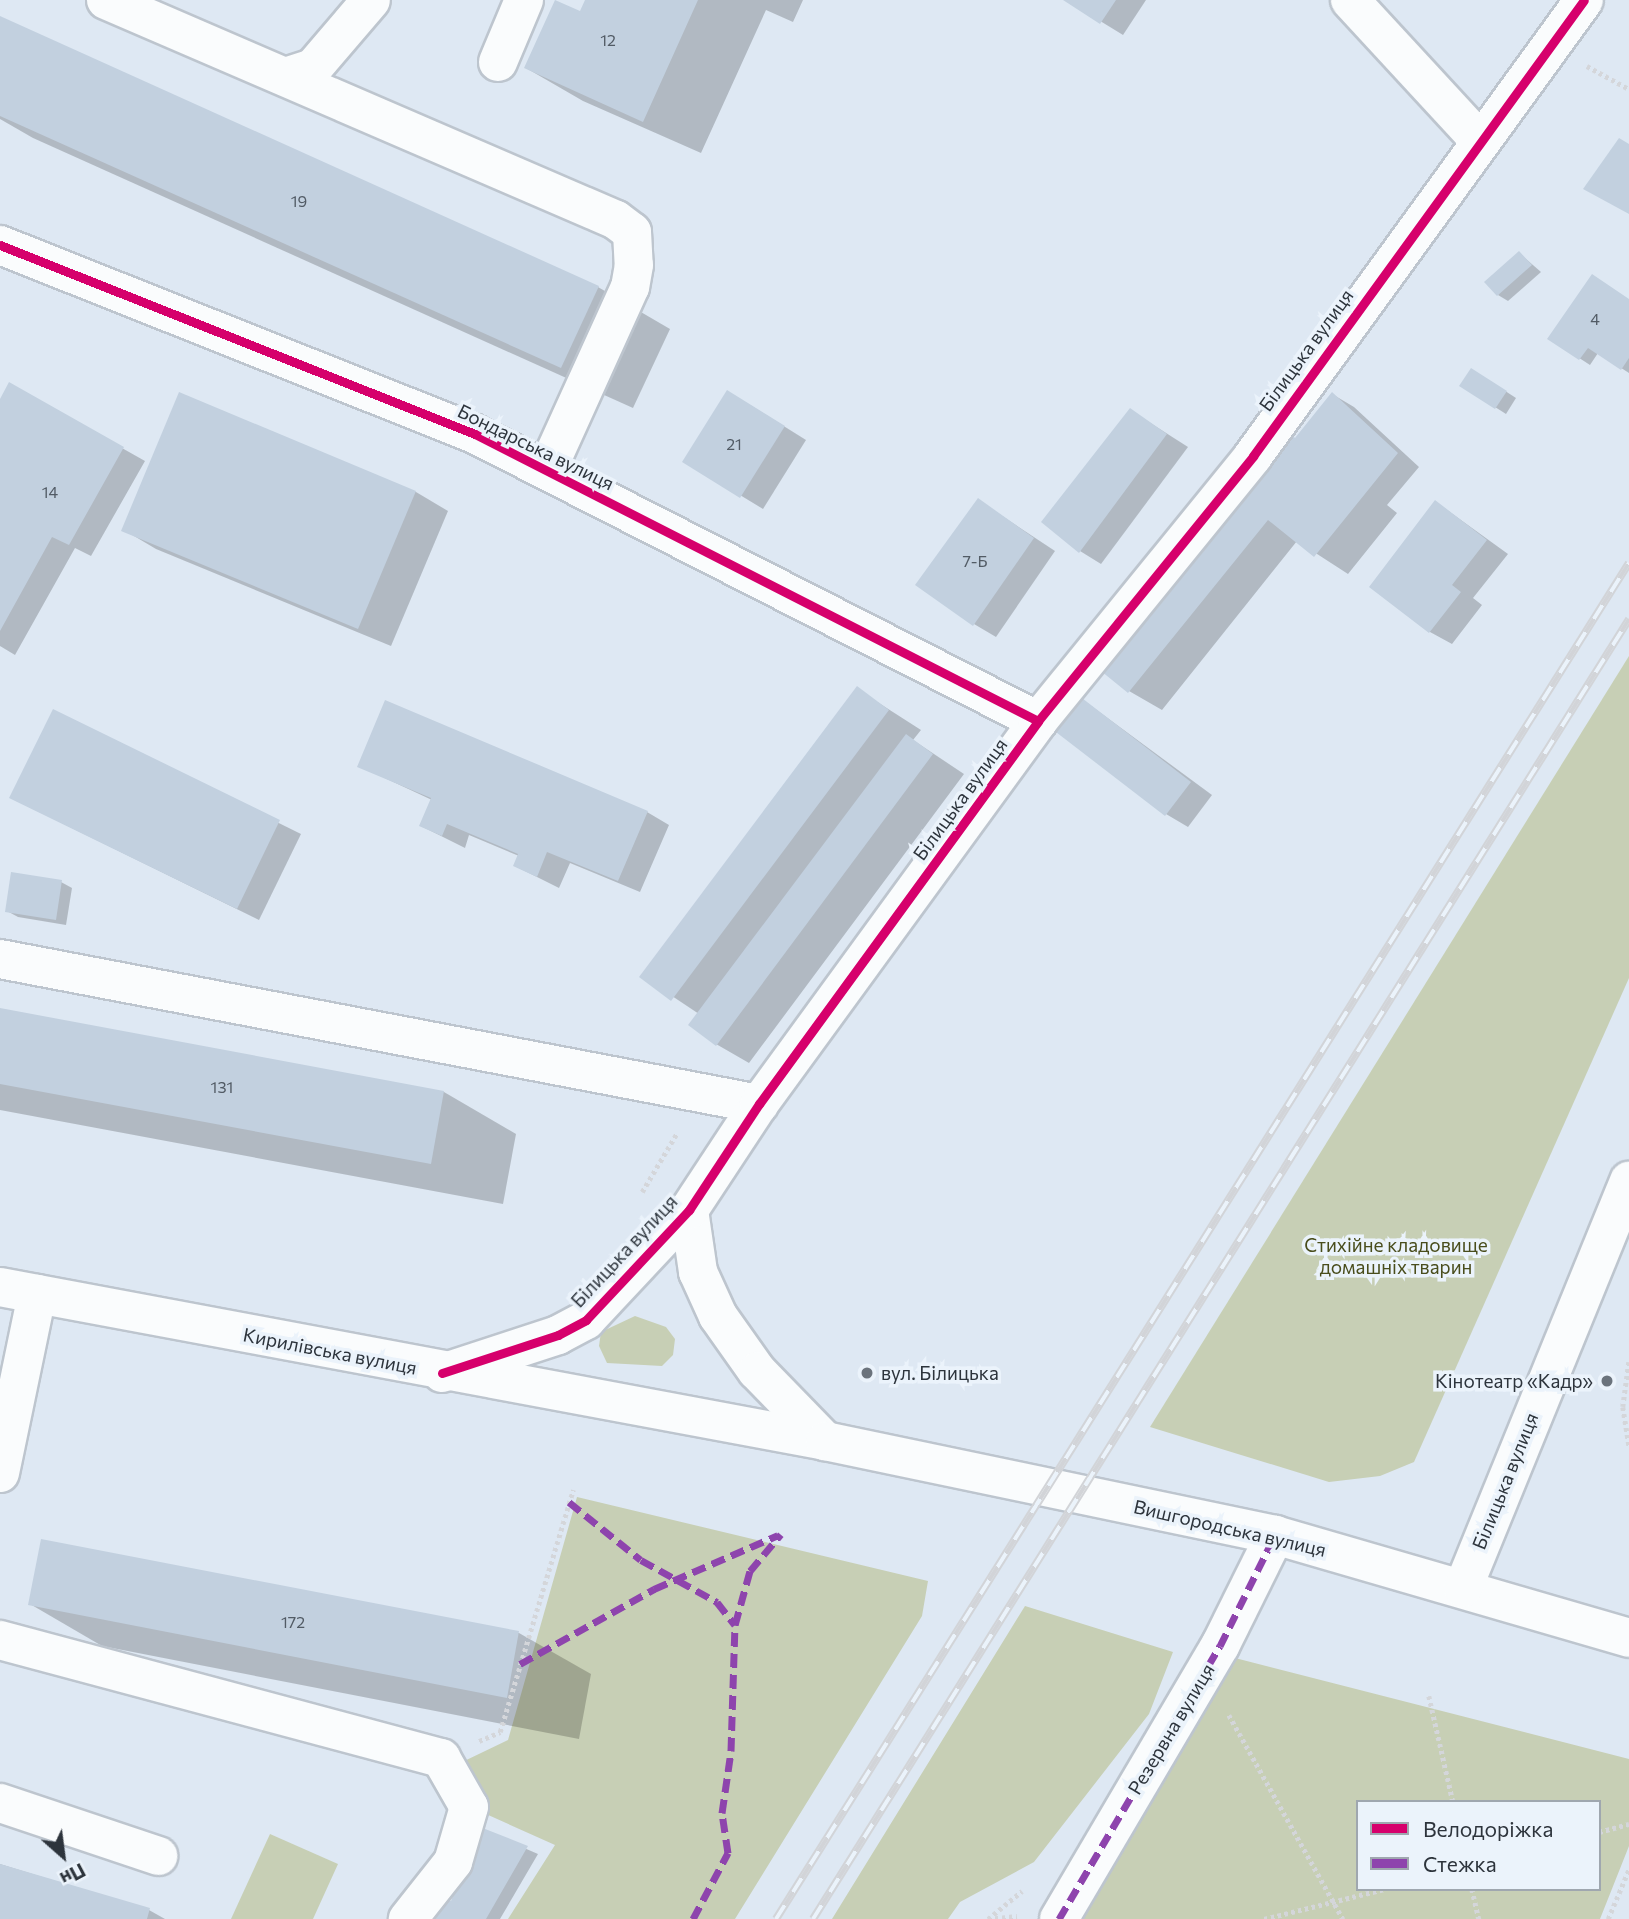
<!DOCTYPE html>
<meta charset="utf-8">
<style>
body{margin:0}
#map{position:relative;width:1629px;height:1919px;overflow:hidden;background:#dee8f3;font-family:Commissioner,sans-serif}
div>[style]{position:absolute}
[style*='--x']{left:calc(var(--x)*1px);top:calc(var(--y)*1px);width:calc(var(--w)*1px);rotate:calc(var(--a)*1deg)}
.green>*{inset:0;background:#c7cfb5}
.shadow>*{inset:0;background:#0003}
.building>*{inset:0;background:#c2d0df}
.path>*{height:4.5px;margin-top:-2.25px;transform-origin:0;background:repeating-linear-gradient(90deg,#d4d6da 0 3.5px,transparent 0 7px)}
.roads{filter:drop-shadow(2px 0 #bdc5ce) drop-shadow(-2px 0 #bdc5ce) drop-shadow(0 2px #bdc5ce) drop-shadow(0 -2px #bdc5ce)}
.minor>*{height:38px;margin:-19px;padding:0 19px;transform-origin:19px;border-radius:19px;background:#fafcfd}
.major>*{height:38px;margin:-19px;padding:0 19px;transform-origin:19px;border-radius:19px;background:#fafcfd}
.rail>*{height:8px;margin-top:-4px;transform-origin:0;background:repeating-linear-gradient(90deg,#ebf3fb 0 16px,#d2d4d8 0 32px);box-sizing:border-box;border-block:2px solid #d2d4d8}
.quiet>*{height:7px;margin-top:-3.5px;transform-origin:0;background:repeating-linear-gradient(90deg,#8e44ad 0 14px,transparent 0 21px)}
.cycleway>*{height:9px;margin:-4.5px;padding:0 4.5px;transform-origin:4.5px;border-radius:4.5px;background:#d6006c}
.dots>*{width:19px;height:19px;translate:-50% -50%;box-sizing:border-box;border:4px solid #ebf3fb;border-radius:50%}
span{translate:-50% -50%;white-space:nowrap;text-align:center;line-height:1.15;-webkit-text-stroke:7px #ebf3fb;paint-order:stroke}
.number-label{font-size:16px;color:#525b65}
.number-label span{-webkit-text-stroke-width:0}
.street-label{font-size:19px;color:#2d343c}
.park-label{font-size:19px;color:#494d1c}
.poi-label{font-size:19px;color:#2d343c}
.left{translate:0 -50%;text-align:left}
.right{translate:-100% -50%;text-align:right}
.legend{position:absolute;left:1356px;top:1800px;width:245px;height:91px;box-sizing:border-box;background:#ebf3fb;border:2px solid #9fa7af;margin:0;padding:9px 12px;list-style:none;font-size:21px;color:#2d343c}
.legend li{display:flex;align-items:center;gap:14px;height:35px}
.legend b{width:35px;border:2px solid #9fa7af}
.north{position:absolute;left:28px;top:1821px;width:70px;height:70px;-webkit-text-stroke:5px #ebf3fb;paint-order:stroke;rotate:152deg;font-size:19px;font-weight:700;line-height:28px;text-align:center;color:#2d343c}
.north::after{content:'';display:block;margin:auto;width:24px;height:32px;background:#2d343c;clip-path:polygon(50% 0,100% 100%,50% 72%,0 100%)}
</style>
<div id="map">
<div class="green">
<i style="clip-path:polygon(1629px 656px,1629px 978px,1414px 1462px,1380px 1476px,1329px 1482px,1150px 1427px)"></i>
<i style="clip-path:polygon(635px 1316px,666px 1327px,675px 1339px,673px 1355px,662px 1366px,607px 1363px,599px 1346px,601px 1332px)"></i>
<i style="clip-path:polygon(577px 1497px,928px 1581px,922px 1616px,735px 1919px,508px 1919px,555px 1845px,486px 1814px,456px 1765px,508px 1740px)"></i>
<i style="clip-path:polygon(1025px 1606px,1173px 1652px,1149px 1714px,1034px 1862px,960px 1902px,948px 1919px,832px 1919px)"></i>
<i style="clip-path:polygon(evenodd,1235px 1658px,1629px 1759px,1629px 1846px,1600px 1919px,1077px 1919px,1235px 1658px,1358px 1802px,1599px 1802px,1599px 1889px,1358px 1889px,1358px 1802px)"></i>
<i style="clip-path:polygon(270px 1834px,338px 1864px,313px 1919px,231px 1919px)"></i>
</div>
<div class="shadow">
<i style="clip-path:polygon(587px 0,803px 0,793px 22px,766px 10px,701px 153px,583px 101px,526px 68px,581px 14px)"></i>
<i style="clip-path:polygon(1066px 0,1146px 0,1123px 35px)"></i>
<i style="clip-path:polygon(0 18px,598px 287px,670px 329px,633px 408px,33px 138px,0 119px)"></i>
<i style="clip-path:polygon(1519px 253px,1541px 272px,1508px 301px,1498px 295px)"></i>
<i style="clip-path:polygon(1629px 300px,1629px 373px,1598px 353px,1590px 365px,1550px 339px)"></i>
<i style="clip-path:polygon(1482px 376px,1516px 398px,1506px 414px,1462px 386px)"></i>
<i style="clip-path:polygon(10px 385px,145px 461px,91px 556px,75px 548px,15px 655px,0 646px,0 402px)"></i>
<i style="clip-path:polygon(180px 394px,416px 492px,448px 511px,391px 646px,156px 549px,124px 530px)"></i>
<i style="clip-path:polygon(1332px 394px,1354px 407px,1419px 467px,1387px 505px,1397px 513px,1348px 574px,1297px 541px,1162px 710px,1129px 691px,1104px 671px)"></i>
<i style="clip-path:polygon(750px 405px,806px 440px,763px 509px,684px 461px)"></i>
<i style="clip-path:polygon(1130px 410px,1188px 447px,1101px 564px,1080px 551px)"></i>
<i style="clip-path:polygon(978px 500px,1055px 551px,996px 637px,974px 624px)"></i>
<i style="clip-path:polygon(1436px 502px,1508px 554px,1473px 598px,1482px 605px,1452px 644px,1430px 632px)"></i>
<i style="clip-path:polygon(857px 689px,921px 730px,913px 740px,964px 774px,749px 1063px,716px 1044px,699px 1014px,642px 976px)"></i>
<i style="clip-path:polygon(1079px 697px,1212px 795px,1188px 827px,1166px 814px)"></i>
<i style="clip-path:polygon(54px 712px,301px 834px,259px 920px,11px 798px)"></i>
<i style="clip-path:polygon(359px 766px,647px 812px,669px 825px,640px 892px,570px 863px,559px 888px,515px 866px,519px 856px,469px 835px,465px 848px,421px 826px,432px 800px)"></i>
<i style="clip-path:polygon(61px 882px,72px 888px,66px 925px,18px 917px,7px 911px)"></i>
<i style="clip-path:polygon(0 1010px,444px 1092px,516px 1134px,503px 1204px,0 1110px)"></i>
<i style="clip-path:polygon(43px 1541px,519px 1633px,591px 1674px,579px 1739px,102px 1646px,30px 1604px)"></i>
<i style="clip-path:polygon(476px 1827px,538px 1854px,500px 1919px,427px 1919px,452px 1903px)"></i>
<i style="clip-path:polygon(0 1864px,149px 1910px,165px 1919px,0 1919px)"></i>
</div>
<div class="building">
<i style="clip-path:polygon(555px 0,580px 11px,585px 0,698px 0,643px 122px,524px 68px)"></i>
<i style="clip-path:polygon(1063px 0,1116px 0,1100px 24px)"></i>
<i style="clip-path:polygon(0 16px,599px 286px,561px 368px,0 116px)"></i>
<i style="clip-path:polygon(1619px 138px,1629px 144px,1629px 214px,1583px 189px)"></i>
<i style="clip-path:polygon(1519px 251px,1532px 265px,1497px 296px,1484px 282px)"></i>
<i style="clip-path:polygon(1592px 274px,1629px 299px,1629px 358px,1621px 370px,1588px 348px,1579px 360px,1547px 339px)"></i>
<i style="clip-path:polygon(1471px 368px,1507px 391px,1495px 409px,1459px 386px)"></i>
<i style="clip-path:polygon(9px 382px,124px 447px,69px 545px,52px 537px,0 631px,0 399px)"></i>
<i style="clip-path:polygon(727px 390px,785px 426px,740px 498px,682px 462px)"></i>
<i style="clip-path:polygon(179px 392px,416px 491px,358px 629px,121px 531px)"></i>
<i style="clip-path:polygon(1332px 392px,1398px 453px,1314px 557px,1268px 520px,1128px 693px,1101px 671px,1291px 434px,1295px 438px)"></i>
<i style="clip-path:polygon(1130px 408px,1167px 434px,1079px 553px,1041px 522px)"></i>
<i style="clip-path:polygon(978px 498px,1034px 538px,973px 626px,915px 585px)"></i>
<i style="clip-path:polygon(1435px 500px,1487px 540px,1452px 585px,1461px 592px,1429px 633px,1369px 587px)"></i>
<i style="clip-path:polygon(857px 686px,889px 710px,671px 1001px,639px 977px)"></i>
<i style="clip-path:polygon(1078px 695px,1191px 782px,1165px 816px,1052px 729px)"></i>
<i style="clip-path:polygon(385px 700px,648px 811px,618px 881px,547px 852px,537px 877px,513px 866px,518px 854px,447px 824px,442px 836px,419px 826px,431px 798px,357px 767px)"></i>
<i style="clip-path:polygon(53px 709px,280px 820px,237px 909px,9px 798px)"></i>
<i style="clip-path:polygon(906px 734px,933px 754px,716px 1046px,688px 1025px)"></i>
<i style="clip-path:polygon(11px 872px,62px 880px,56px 920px,5px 912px)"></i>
<i style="clip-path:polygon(0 1008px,444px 1091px,431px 1164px,0 1084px)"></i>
<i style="clip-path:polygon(41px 1539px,519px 1631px,507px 1698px,28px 1605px)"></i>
<i style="clip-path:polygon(475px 1825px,528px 1846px,486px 1919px,428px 1919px,442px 1895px,451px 1901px,472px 1847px)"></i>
<i style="clip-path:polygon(0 1864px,150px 1908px,147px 1919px,0 1919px)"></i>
</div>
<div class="path">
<i style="--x:1587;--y:66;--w:48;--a:28.7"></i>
<i style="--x:642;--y:1192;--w:69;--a:-59.3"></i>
<i style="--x:1629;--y:1362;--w:45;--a:97.6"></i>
<i style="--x:1623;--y:1407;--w:39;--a:81"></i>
<i style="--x:1429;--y:1696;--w:109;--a:77.2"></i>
<i style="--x:1229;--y:1715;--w:234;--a:60.8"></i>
<i style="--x:479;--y:1741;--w:23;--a:-23"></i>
<i style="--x:500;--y:1732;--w:253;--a:-73.2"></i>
<i style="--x:1599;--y:1832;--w:31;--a:-15"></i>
<i style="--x:1472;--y:1889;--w:31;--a:77"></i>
<i style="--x:988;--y:1919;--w:44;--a:-39.5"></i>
<i style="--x:988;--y:1919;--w:29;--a:-6"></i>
<i style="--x:1264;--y:1919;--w:124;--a:-14"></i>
<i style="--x:1608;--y:1919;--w:54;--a:-67.2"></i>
</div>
<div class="roads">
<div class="minor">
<i style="--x:106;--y:0;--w:555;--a:23.33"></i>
<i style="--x:616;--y:220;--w:20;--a:37"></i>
<i style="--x:632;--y:232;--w:33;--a:87"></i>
<i style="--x:634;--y:265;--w:22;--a:100"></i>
<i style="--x:630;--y:287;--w:201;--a:114.4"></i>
<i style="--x:1350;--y:0;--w:190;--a:47.3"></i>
<i style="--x:498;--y:62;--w:67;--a:-67.2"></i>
<i style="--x:288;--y:76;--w:26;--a:-18"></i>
<i style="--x:313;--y:68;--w:89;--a:-49.5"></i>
<i style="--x:0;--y:245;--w:511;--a:21.7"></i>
<i style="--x:475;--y:434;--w:632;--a:27.01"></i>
<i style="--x:0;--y:959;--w:773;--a:10.82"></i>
<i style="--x:689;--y:1210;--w:63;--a:81.7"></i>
<i style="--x:698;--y:1272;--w:48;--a:65.6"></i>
<i style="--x:718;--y:1316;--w:67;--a:54.7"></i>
<i style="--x:757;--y:1371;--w:98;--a:45.8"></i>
<i style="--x:442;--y:1373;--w:122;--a:-18.1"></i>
<i style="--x:558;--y:1335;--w:32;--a:-28"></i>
<i style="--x:586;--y:1320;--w:151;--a:-46.9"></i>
<i style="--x:689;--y:1210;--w:127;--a:-56.6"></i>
<i style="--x:759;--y:1104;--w:474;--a:-53.9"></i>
<i style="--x:1038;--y:721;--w:341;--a:-50.9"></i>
<i style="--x:1253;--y:456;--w:563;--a:-54.02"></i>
<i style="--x:0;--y:1473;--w:183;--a:-78.3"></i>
<i style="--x:0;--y:1640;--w:457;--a:15"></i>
<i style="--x:441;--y:1758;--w:56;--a:60.3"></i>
<i style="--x:469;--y:1807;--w:57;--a:106.2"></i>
<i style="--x:453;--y:1862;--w:73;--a:128.3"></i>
<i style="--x:0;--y:1803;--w:167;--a:18.5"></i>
<i style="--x:1059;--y:1919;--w:317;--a:-59.5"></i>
<i style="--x:1220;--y:1646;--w:124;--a:-63.6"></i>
</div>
<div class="major">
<i style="--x:0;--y:1287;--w:839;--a:10.57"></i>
<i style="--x:825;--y:1441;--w:460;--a:11.8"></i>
<i style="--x:1275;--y:1535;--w:369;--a:16.2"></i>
<i style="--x:1463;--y:1588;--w:440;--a:-67.8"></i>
</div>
</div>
<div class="rail">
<i style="--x:776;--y:1919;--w:1602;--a:-57.83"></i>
<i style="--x:813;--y:1919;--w:1535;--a:-57.88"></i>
</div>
<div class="quiet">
<i style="--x:569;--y:1502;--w:92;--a:38.9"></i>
<i style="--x:641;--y:1560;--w:87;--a:28.9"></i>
<i style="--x:717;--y:1602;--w:29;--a:52"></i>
<i style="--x:520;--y:1664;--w:154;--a:-29.2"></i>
<i style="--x:654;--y:1589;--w:135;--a:-23.5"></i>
<i style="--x:693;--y:1919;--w:75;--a:-62.1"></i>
<i style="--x:728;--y:1853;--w:40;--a:-98.5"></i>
<i style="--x:722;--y:1813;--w:63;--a:-81.7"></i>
<i style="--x:731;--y:1751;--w:126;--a:-88.2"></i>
<i style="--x:735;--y:1625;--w:56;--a:-74.5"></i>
<i style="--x:750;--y:1571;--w:48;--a:-50"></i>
<i style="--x:1059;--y:1919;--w:317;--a:-59.5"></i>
<i style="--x:1220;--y:1646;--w:124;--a:-63.6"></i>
</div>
<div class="cycleway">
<i style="--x:0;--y:245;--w:511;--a:21.7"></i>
<i style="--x:475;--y:434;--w:632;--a:27.01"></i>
<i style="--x:442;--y:1373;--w:122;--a:-18.1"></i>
<i style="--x:558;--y:1335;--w:32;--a:-28"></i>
<i style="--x:586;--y:1320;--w:151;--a:-46.9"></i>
<i style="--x:689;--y:1210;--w:127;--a:-56.6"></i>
<i style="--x:759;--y:1104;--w:474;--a:-53.9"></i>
<i style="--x:1038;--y:721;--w:341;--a:-50.9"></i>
<i style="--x:1253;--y:456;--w:563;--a:-54.02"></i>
</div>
<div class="dots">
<i style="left:867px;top:1373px;background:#6b737c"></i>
<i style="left:1607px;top:1381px;background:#6b737c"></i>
</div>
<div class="number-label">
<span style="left:608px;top:40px">12</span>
<span style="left:299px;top:201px">19</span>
<span style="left:1595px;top:319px">4</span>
<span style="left:734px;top:444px">21</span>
<span style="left:50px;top:492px">14</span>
<span style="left:975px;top:561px">7-Б</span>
<span style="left:222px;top:1087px">131</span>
<span style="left:293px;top:1622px">172</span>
</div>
<div class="street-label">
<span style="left:1306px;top:350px;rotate:-54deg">Білицька вулиця</span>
<span style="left:536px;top:447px;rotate:26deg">Бондарська вулиця</span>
<span style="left:960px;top:799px;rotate:-54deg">Білицька вулиця</span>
<span style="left:624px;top:1251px;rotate:-47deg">Білицька вулиця</span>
<span style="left:330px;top:1351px;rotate:11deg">Кирилівська вулиця</span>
<span style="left:1505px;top:1481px;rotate:-68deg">Білицька вулиця</span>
<span style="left:1230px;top:1528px;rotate:13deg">Вишгородська вулиця</span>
<span style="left:1171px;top:1729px;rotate:-59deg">Резервна вулиця</span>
</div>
<div class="park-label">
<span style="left:1396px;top:1256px">Стихійне кладовище<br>домашніх тварин</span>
</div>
<div class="poi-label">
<span class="left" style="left:881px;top:1373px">вул. Білицька</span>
<span class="right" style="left:1593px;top:1381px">Кінотеатр «Кадр»</span>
</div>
<ul class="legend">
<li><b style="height:9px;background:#d6006c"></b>Велодоріжка</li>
<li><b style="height:9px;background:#8e44ad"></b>Стежка</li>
</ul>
<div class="north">Пн</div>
</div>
